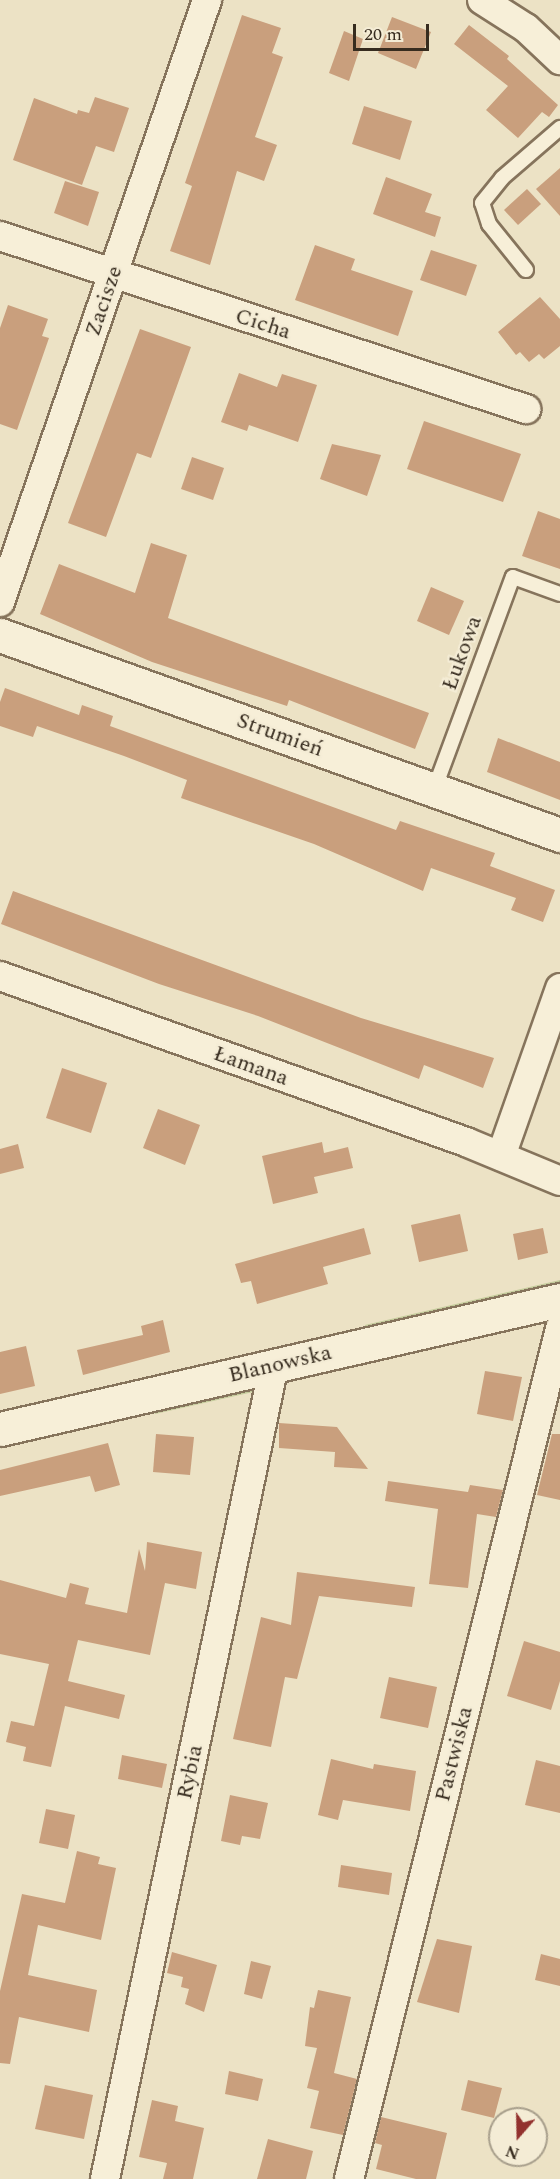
<!DOCTYPE html>
<meta charset="utf-8">
<style>
body{margin:0}
#map{position:relative;width:560px;height:2179px;overflow:hidden;background:#ece2c5;font-family:Spectral,serif}
div>[style]{position:absolute}
[style*='--x']{left:calc(var(--x)*1px);top:calc(var(--y)*1px);width:calc(var(--w)*1px);rotate:calc(var(--a)*1deg)}
.green>*{inset:0;background:#c3ca9a}
.building>*{inset:0;background:#c99f7d}
.roads{filter:drop-shadow(2px 0 #86745c) drop-shadow(-2px 0 #86745c) drop-shadow(0 2px #86745c) drop-shadow(0 -2px #86745c)}
.service>*{height:14px;margin:-7px;padding:0 7px;transform-origin:7px;border-radius:7px;background:#f7efd8}
.minor>*{height:28px;margin:-14px;padding:0 14px;transform-origin:14px;border-radius:14px;background:#f7efd8}
.tertiary>*{height:33px;margin:-16.5px;padding:0 16.5px;transform-origin:16.5px;border-radius:16.5px;background:#f7efd8}
span{translate:-50% -50%;white-space:nowrap;text-align:center;line-height:1.15;-webkit-text-stroke:4.5px #f4ecd5;paint-order:stroke}
.street-label{font-size:22px;color:#372c1f}
.north{position:absolute;left:488px;top:2107px;width:60px;height:60px;box-sizing:border-box;background:#f4ecd5;border:2px solid #a89f8c;border-radius:50%;rotate:200deg;font-size:16px;font-weight:700;line-height:24px;text-align:center;color:#372c1f}
.north::after{content:'';display:block;margin:auto;width:21px;height:27px;background:#93322f;clip-path:polygon(50% 0,100% 100%,50% 72%,0 100%)}
.scale{position:absolute;left:353px;top:24px;width:76px;height:27px;box-sizing:border-box;border:3px solid #372c1f;border-top:0;padding-left:8px;font-size:18px;line-height:21px;white-space:nowrap;color:#372c1f;-webkit-text-stroke:4px #f4ecd5;paint-order:stroke}
</style>
<div id="map">
<div class="green">
<i style="clip-path:polygon(560px 1280px,560px 1288px,366px 1332px,365px 1325px)"></i>
<i style="clip-path:polygon(250px 1387px,253px 1392px,155px 1414px,153px 1409px)"></i>
</div>
<div class="building">
<i style="clip-path:polygon(242px 15px,281px 28px,272px 53px,283px 57px,255px 137px,277px 145px,264px 181px,237px 171px,210px 265px,170px 251px,192px 186px,185px 183px)"></i>
<i style="clip-path:polygon(392px 17px,431px 32px,416px 69px,378px 53px)"></i>
<i style="clip-path:polygon(469px 25px,509px 56px,507px 59px,558px 105px,549px 117px,542px 112px,518px 138px,486px 110px,508px 86px,454px 44px)"></i>
<i style="clip-path:polygon(344px 31px,363px 39px,349px 81px,329px 73px)"></i>
<i style="clip-path:polygon(95px 97px,129px 108px,114px 152px,96px 146px,82px 185px,13px 160px,34px 98px,77px 114px,78px 110px,89px 113px)"></i>
<i style="clip-path:polygon(364px 106px,412px 121px,400px 160px,352px 144px)"></i>
<i style="clip-path:polygon(560px 168px,560px 216px,536px 189px)"></i>
<i style="clip-path:polygon(386px 177px,432px 194px,425px 212px,441px 217px,435px 237px,373px 214px)"></i>
<i style="clip-path:polygon(65px 181px,99px 192px,88px 226px,54px 213px)"></i>
<i style="clip-path:polygon(527px 189px,541px 204px,518px 225px,504px 210px)"></i>
<i style="clip-path:polygon(315px 245px,355px 259px,351px 270px,413px 291px,398px 336px,295px 300px)"></i>
<i style="clip-path:polygon(431px 250px,477px 265px,466px 296px,420px 280px)"></i>
<i style="clip-path:polygon(540px 297px,560px 319px,560px 346px,544px 359px,539px 354px,529px 362px,520px 352px,516px 355px,498px 332px)"></i>
<i style="clip-path:polygon(8px 305px,48px 319px,42px 336px,49px 338px,17px 430px,0 424px,0 328px)"></i>
<i style="clip-path:polygon(140px 329px,191px 347px,151px 458px,137px 453px,106px 537px,68px 523px)"></i>
<i style="clip-path:polygon(239px 373px,277px 387px,282px 374px,317px 385px,298px 442px,249px 425px,247px 431px,221px 422px)"></i>
<i style="clip-path:polygon(424px 421px,521px 454px,503px 502px,407px 469px)"></i>
<i style="clip-path:polygon(332px 444px,381px 455px,367px 496px,320px 479px)"></i>
<i style="clip-path:polygon(192px 457px,224px 468px,213px 500px,181px 489px)"></i>
<i style="clip-path:polygon(538px 511px,560px 519px,560px 569px,522px 556px)"></i>
<i style="clip-path:polygon(151px 543px,187px 555px,168px 618px,429px 713px,415px 749px,289px 700px,287px 706px,152px 662px,40px 614px,59px 564px,135px 593px)"></i>
<i style="clip-path:polygon(431px 587px,464px 601px,449px 635px,417px 621px)"></i>
<i style="clip-path:polygon(5px 688px,79px 715px,82px 705px,113px 716px,110px 726px,396px 830px,400px 821px,495px 853px,490px 866px,555px 890px,543px 922px,511px 910px,516px 898px,431px 868px,423px 891px,314px 844px,181px 798px,187px 780px,124px 756px,37px 726px,33px 737px,0 726px,0 702px)"></i>
<i style="clip-path:polygon(498px 738px,560px 762px,560px 800px,487px 772px)"></i>
<i style="clip-path:polygon(13px 891px,361px 1018px,494px 1058px,483px 1088px,424px 1065px,419px 1079px,258px 1016px,159px 984px,1px 924px)"></i>
<i style="clip-path:polygon(62px 1068px,107px 1083px,91px 1133px,46px 1118px)"></i>
<i style="clip-path:polygon(158px 1109px,200px 1125px,185px 1165px,143px 1148px)"></i>
<i style="clip-path:polygon(322px 1142px,324px 1153px,348px 1147px,353px 1168px,314px 1177px,318px 1193px,273px 1204px,262px 1156px)"></i>
<i style="clip-path:polygon(18px 1144px,24px 1168px,0 1174px,0 1149px)"></i>
<i style="clip-path:polygon(460px 1214px,468px 1251px,419px 1262px,411px 1225px)"></i>
<i style="clip-path:polygon(364px 1228px,371px 1254px,323px 1267px,328px 1284px,257px 1304px,251px 1281px,241px 1283px,235px 1264px)"></i>
<i style="clip-path:polygon(543px 1228px,548px 1253px,518px 1260px,513px 1234px)"></i>
<i style="clip-path:polygon(163px 1320px,170px 1352px,83px 1375px,77px 1350px,143px 1335px,141px 1326px)"></i>
<i style="clip-path:polygon(26px 1346px,35px 1386px,0 1394px,0 1352px)"></i>
<i style="clip-path:polygon(485px 1371px,522px 1377px,513px 1421px,477px 1414px)"></i>
<i style="clip-path:polygon(279px 1423px,337px 1427px,368px 1469px,334px 1467px,335px 1452px,279px 1448px)"></i>
<i style="clip-path:polygon(156px 1434px,194px 1437px,190px 1475px,153px 1472px)"></i>
<i style="clip-path:polygon(552px 1434px,560px 1434px,560px 1500px,537px 1495px)"></i>
<i style="clip-path:polygon(108px 1443px,120px 1485px,95px 1492px,90px 1476px,0 1496px,0 1470px)"></i>
<i style="clip-path:polygon(388px 1481px,468px 1492px,470px 1485px,503px 1490px,496px 1517px,477px 1514px,468px 1588px,429px 1584px,438px 1509px,385px 1501px)"></i>
<i style="clip-path:polygon(147px 1542px,202px 1552px,196px 1589px,165px 1583px,150px 1655px,78px 1640px,68px 1681px,125px 1695px,119px 1719px,65px 1706px,51px 1767px,23px 1761px,26px 1747px,6px 1742px,11px 1721px,34px 1726px,49px 1664px,0 1654px,0 1580px,66px 1598px,70px 1583px,89px 1588px,85px 1604px,127px 1613px,139px 1549px,145px 1571px)"></i>
<i style="clip-path:polygon(297px 1572px,415px 1587px,412px 1607px,319px 1596px,297px 1679px,285px 1677px,271px 1747px,233px 1739px,261px 1617px,291px 1625px)"></i>
<i style="clip-path:polygon(524px 1641px,560px 1652px,560px 1681px,551px 1710px,507px 1696px)"></i>
<i style="clip-path:polygon(389px 1677px,437px 1687px,428px 1728px,380px 1718px)"></i>
<i style="clip-path:polygon(122px 1755px,167px 1764px,162px 1788px,118px 1779px)"></i>
<i style="clip-path:polygon(331px 1759px,373px 1769px,374px 1764px,416px 1771px,410px 1811px,343px 1800px,338px 1820px,318px 1815px)"></i>
<i style="clip-path:polygon(536px 1760px,560px 1766px,560px 1813px,525px 1805px)"></i>
<i style="clip-path:polygon(230px 1795px,268px 1803px,260px 1839px,242px 1836px,240px 1845px,221px 1841px)"></i>
<i style="clip-path:polygon(46px 1809px,75px 1815px,68px 1849px,39px 1843px)"></i>
<i style="clip-path:polygon(77px 1851px,100px 1857px,98px 1864px,116px 1868px,101px 1940px,38px 1925px,28px 1975px,97px 1990px,89px 2032px,19px 2017px,10px 2064px,0 2063px,0 1991px,22px 1894px,65px 1903px)"></i>
<i style="clip-path:polygon(341px 1865px,392px 1873px,389px 1895px,338px 1887px)"></i>
<i style="clip-path:polygon(437px 1939px,472px 1946px,459px 2013px,417px 2002px)"></i>
<i style="clip-path:polygon(172px 1952px,217px 1965px,204px 2012px,185px 2004px,189px 1989px,181px 1987px,183px 1977px,167px 1973px)"></i>
<i style="clip-path:polygon(541px 1954px,560px 1959px,560px 1986px,535px 1980px)"></i>
<i style="clip-path:polygon(251px 1961px,271px 1966px,262px 1999px,244px 1994px)"></i>
<i style="clip-path:polygon(318px 1990px,351px 1997px,334px 2073px,357px 2079px,343px 2135px,310px 2128px,319px 2091px,307px 2088px,317px 2048px,305px 2046px,310px 2007px,314px 2008px)"></i>
<i style="clip-path:polygon(229px 2071px,263px 2079px,258px 2101px,225px 2094px)"></i>
<i style="clip-path:polygon(468px 2080px,502px 2088px,494px 2118px,461px 2110px)"></i>
<i style="clip-path:polygon(45px 2085px,93px 2095px,84px 2139px,35px 2129px)"></i>
<i style="clip-path:polygon(152px 2100px,178px 2106px,175px 2121px,204px 2128px,193px 2179px,163px 2179px,167px 2163px,139px 2157px)"></i>
<i style="clip-path:polygon(381px 2117px,447px 2133px,436px 2179px,416px 2179px,376px 2169px,382px 2145px,375px 2143px)"></i>
<i style="clip-path:polygon(268px 2139px,313px 2151px,306px 2179px,257px 2179px)"></i>
</div>
<div class="roads">
<div class="service">
<i style="--x:526;--y:270;--w:59;--a:-128.8"></i>
<i style="--x:489;--y:224;--w:22;--a:-108"></i>
<i style="--x:482;--y:203;--w:32;--a:-51"></i>
<i style="--x:502;--y:178;--w:77;--a:-40.8"></i>
<i style="--x:434;--y:790;--w:227;--a:-69.7"></i>
<i style="--x:513;--y:577;--w:50;--a:19.9"></i>
</div>
<div class="minor">
<i style="--x:482;--y:0;--w:52;--a:32.5"></i>
<i style="--x:526;--y:28;--w:47;--a:43.3"></i>
<i style="--x:0;--y:236;--w:554;--a:18.21"></i>
<i style="--x:0;--y:602;--w:637;--a:-71.02"></i>
<i style="--x:0;--y:976;--w:495;--a:19.6"></i>
<i style="--x:466;--y:1142;--w:102;--a:22.5"></i>
<i style="--x:501;--y:1156;--w:178;--a:-70.6"></i>
<i style="--x:105;--y:2179;--w:831;--a:-78.27"></i>
<i style="--x:349;--y:2179;--w:877;--a:-76.07"></i>
</div>
<div class="tertiary">
<i style="--x:0;--y:635;--w:595;--a:19.65"></i>
<i style="--x:0;--y:1429;--w:575;--a:-12.97"></i>
</div>
</div>
<div class="street-label">
<span style="left:104px;top:301px;rotate:-71deg">Zacisze</span>
<span style="left:263px;top:324px;rotate:18deg">Cicha</span>
<span style="left:462px;top:653px;rotate:-70deg">Łukowa</span>
<span style="left:280px;top:735px;rotate:20deg">Strumień</span>
<span style="left:251px;top:1066px;rotate:20deg">Łamana</span>
<span style="left:280px;top:1364px;rotate:-13deg">Blanowska</span>
<span style="left:454px;top:1754px;rotate:-76deg">Pastwiska</span>
<span style="left:190px;top:1772px;rotate:-78deg">Rybia</span>
</div>
<div class="north">N</div>
<div class="scale">20 m</div>
</div>
